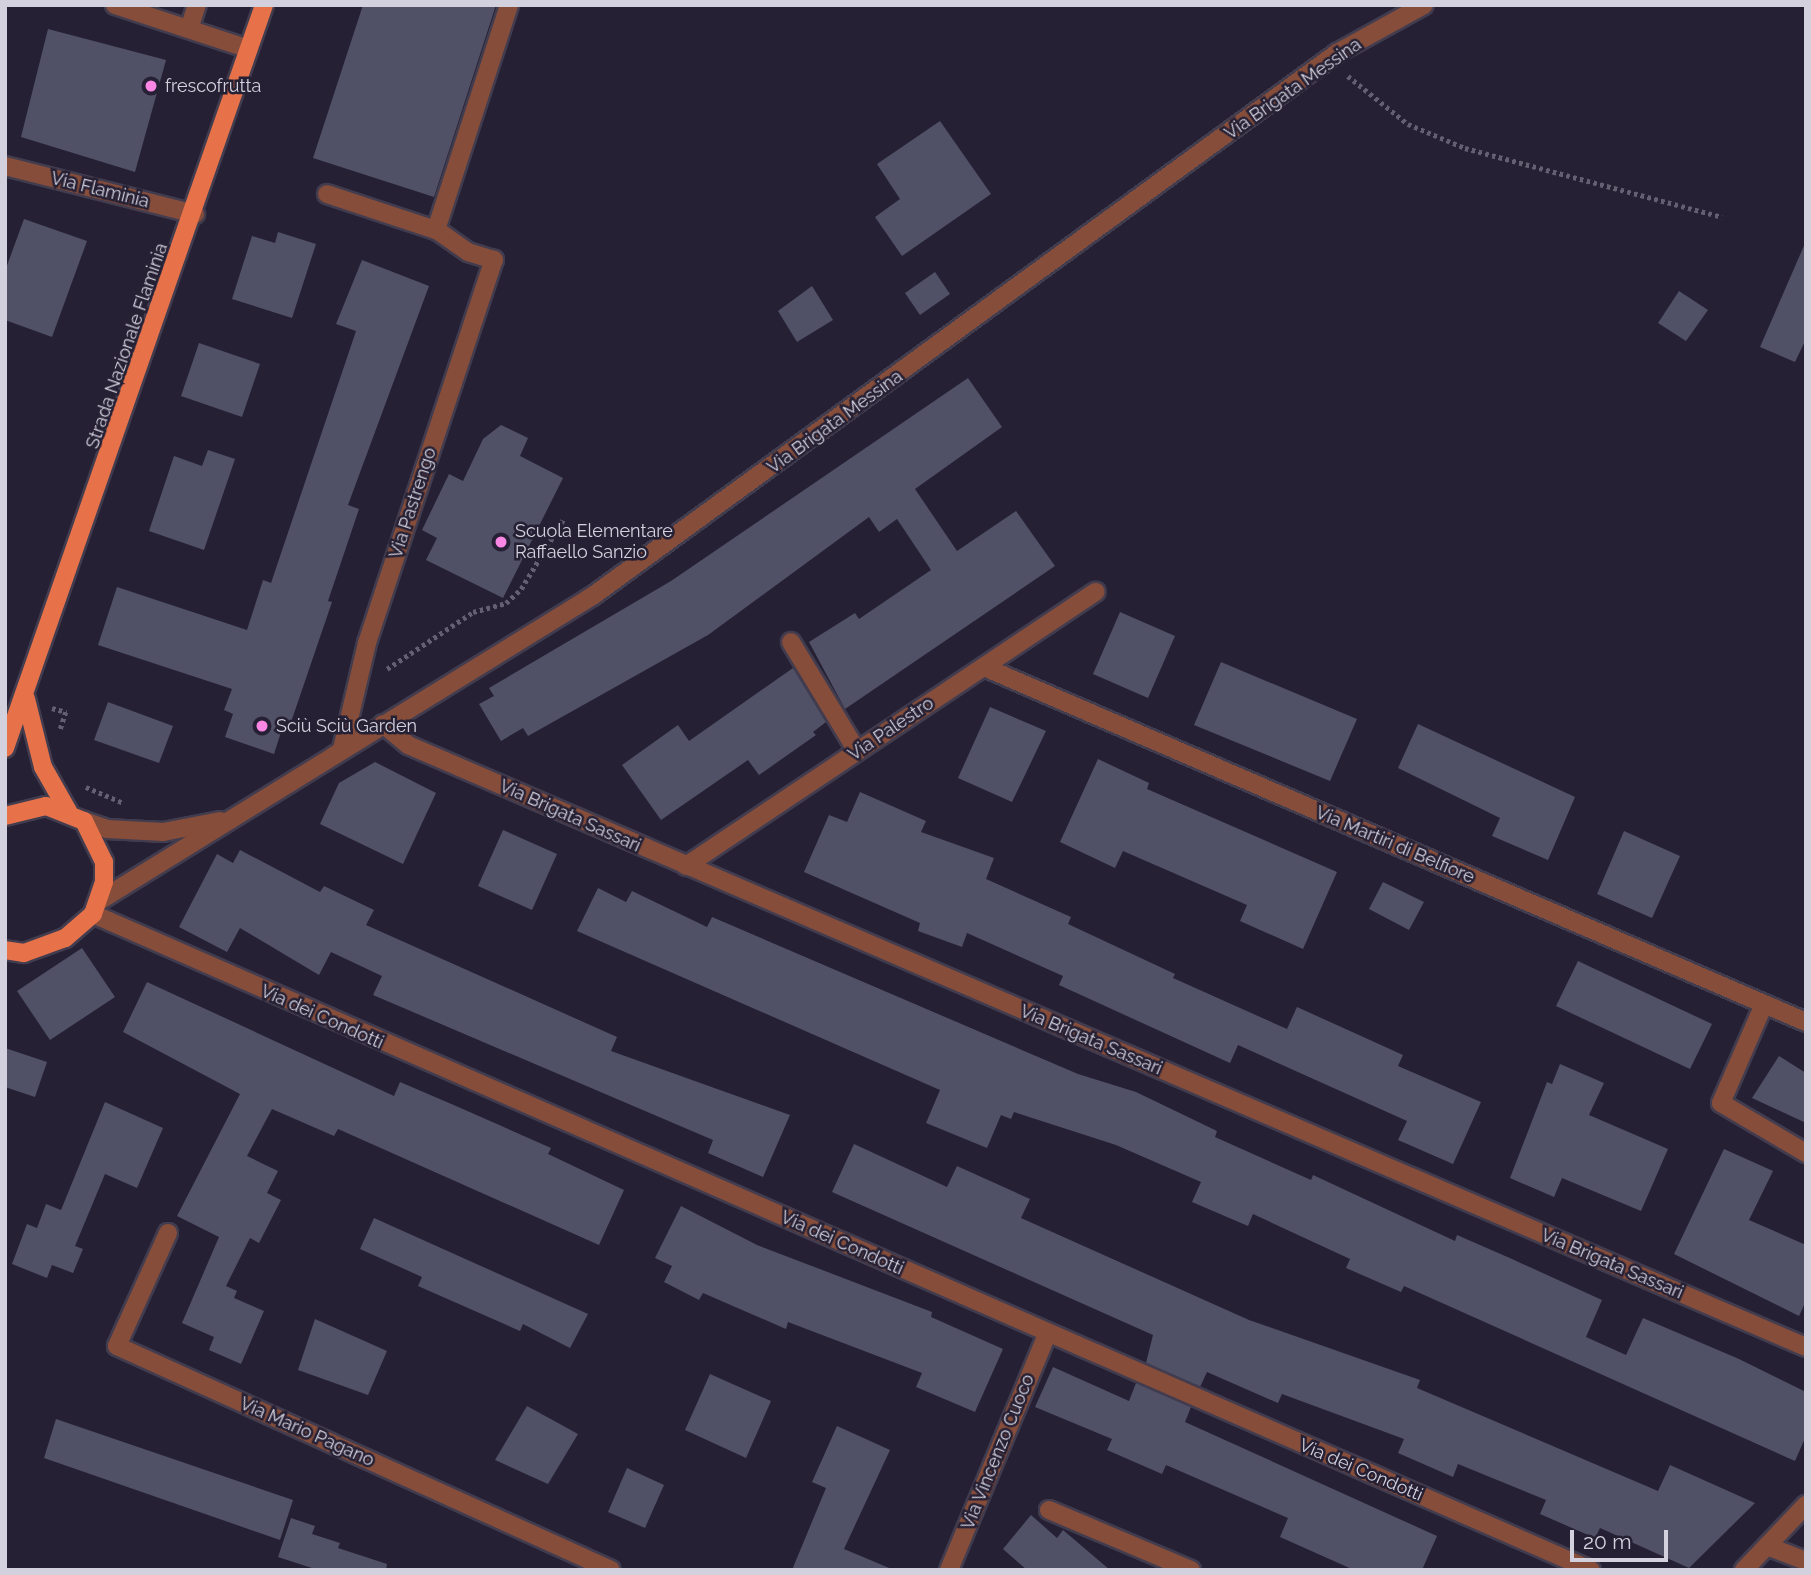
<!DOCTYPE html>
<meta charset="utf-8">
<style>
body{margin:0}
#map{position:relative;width:1811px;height:1575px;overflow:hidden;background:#262034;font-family:Raleway,sans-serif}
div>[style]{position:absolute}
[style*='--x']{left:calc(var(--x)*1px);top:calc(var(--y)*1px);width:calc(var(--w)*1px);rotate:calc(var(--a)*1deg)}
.building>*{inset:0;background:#505066}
.path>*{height:4.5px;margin-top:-2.25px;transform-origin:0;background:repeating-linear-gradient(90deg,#645f71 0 3.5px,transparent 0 7px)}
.roads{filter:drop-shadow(2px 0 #423c4f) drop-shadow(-2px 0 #423c4f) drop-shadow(0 2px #423c4f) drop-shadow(0 -2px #423c4f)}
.minor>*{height:18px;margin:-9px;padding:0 9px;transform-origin:9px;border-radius:9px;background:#864d3a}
.major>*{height:18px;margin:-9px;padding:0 9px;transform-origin:9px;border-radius:9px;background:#e7724a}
.dots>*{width:19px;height:19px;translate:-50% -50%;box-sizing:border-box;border:4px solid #262034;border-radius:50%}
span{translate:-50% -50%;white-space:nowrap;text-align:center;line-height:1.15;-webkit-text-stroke:5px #262034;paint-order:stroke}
.poi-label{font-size:18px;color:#d4d1de}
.left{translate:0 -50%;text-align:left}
.street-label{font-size:18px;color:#d4d1de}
.frame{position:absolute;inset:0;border:7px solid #d4d1de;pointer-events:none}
.scale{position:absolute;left:1570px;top:1530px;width:98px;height:32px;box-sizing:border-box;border:4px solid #d4d1de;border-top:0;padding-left:9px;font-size:21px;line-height:24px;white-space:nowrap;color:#d4d1de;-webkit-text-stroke:5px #262034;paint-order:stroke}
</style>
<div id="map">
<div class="building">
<i style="clip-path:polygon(363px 5px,496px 5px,434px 197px,313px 158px)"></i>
<i style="clip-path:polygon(48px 29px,166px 60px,135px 172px,21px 137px)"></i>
<i style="clip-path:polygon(940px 121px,991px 194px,902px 256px,875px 217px,900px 199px,877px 164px)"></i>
<i style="clip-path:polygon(24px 219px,87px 241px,52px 337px,5px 320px,5px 271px)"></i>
<i style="clip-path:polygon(278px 232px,316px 244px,292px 318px,232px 299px,252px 236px,275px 243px)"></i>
<i style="clip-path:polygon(1806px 241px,1806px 339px,1795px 362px,1760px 347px)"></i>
<i style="clip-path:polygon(362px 260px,429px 286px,348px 505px,359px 509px,328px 601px,332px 602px,288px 731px,282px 729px,274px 754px,225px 737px,233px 714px,224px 710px,232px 689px,98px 645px,117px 587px,247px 630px,263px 580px,271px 583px,356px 331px,336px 324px)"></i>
<i style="clip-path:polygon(935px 272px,950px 294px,920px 315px,905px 293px)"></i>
<i style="clip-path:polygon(812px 286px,833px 320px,797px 342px,778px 311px)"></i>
<i style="clip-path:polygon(1679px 291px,1708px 310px,1686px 341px,1658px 323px)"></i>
<i style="clip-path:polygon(199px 343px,260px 364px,242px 417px,181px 396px)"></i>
<i style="clip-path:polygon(968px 378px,1002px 427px,915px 489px,957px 551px,1016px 511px,1055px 566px,845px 709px,809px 642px,855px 613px,859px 619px,931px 570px,897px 519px,879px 532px,869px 517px,708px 635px,528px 736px,523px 728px,501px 741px,479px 704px,494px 696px,489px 688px,671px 581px)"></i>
<i style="clip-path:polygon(501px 425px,528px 438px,520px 456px,563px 478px,503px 598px,426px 560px,437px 538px,422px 530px,449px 474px,463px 481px,483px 439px)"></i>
<i style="clip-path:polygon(208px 450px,235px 459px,204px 550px,149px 531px,174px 456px,202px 466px)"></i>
<i style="clip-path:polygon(1120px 612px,1175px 636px,1148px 698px,1093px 674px)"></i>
<i style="clip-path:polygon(1221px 662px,1357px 719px,1330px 781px,1194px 725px)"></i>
<i style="clip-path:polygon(793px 668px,826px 722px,813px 732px,816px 735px,759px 775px,748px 760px,661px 820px,622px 765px,678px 725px,689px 741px)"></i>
<i style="clip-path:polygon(108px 702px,173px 726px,159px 763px,94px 740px)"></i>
<i style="clip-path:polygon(990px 707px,1046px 731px,1012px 802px,958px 778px)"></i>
<i style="clip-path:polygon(1418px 724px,1575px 797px,1548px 860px,1492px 836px,1500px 818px,1398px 768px)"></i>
<i style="clip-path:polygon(1098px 759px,1149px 783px,1147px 789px,1337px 872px,1303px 949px,1240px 921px,1247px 905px,1123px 851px,1115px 868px,1060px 842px)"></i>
<i style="clip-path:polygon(375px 762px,436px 793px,403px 864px,320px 824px,339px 783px)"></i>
<i style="clip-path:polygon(860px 792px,926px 821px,921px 832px,994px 858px,986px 879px,1071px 917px,1068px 924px,1175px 974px,1173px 978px,1287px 1029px,1297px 1007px,1403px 1055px,1398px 1066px,1481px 1102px,1453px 1164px,1398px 1140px,1407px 1121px,1238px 1045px,1230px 1063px,1059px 985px,1063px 976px,967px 933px,962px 947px,918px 931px,920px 923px,804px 872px,829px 815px,847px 822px)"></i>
<i style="clip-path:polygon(503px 830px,557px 854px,532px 910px,478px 886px)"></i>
<i style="clip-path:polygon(1624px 831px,1680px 856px,1652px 918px,1597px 894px)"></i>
<i style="clip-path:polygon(240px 850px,320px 892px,324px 886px,374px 910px,366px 925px,617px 1037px,611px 1051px,790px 1115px,763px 1177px,708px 1153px,713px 1140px,373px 995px,382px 976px,331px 952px,319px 975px,240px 928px,227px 952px,179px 927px,217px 854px,233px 863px)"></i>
<i style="clip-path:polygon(1383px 882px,1424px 902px,1409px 930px,1369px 909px)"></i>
<i style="clip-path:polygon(598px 888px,626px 902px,632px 891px,707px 927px,712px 917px,1078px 1074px,1136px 1092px,1217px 1131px,1215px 1137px,1311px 1180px,1313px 1175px,1455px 1241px,1457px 1235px,1512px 1259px,1602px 1300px,1586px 1337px,1626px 1355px,1643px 1318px,1739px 1359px,1806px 1392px,1806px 1436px,1795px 1461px,1404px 1286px,1401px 1292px,1346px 1268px,1350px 1259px,1253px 1214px,1248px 1226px,1192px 1202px,1201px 1182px,1116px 1145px,1014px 1112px,1011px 1119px,1001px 1115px,987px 1148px,926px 1123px,940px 1090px,577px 931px)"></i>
<i style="clip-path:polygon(82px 948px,115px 997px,50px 1040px,17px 991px)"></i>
<i style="clip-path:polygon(1578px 961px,1712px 1024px,1690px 1069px,1556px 1006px)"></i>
<i style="clip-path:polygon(147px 982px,394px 1096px,400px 1082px,456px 1106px,551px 1148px,548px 1154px,624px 1190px,599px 1245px,338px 1129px,334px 1136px,272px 1109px,247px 1156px,278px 1171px,267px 1193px,281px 1200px,259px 1243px,250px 1238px,226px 1286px,237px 1291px,234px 1298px,264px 1311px,241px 1364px,209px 1350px,214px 1337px,182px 1323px,219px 1237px,177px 1216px,240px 1094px,123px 1032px)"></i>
<i style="clip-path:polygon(5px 1048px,47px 1062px,35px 1097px,5px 1087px)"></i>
<i style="clip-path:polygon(1779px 1056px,1806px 1073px,1806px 1123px,1752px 1098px)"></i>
<i style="clip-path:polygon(1560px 1064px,1604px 1083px,1589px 1115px,1668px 1149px,1641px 1211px,1562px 1178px,1554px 1197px,1510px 1178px,1547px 1082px,1552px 1084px)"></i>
<i style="clip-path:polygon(105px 1102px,163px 1128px,137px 1188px,105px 1174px,75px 1246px,83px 1249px,73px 1273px,52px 1265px,47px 1278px,12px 1264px,27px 1224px,37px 1228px,46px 1204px,61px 1210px)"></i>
<i style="clip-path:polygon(854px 1144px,947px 1187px,957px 1166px,1030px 1199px,1021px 1218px,1249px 1320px,1420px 1380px,1417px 1388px,1658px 1491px,1670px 1465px,1755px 1503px,1689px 1568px,1600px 1528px,1595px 1538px,1540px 1514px,1546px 1500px,1458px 1464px,1453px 1477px,1398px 1453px,1404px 1439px,1282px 1394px,1278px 1403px,1207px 1372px,1200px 1387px,1146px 1363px,1153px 1335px,832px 1192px)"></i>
<i style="clip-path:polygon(1724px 1149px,1773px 1171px,1749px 1220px,1806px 1245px,1806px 1301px,1799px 1316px,1674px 1254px)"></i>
<i style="clip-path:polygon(681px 1206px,757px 1245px,932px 1312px,931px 1317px,1003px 1349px,975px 1412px,916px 1387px,922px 1373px,788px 1322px,786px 1329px,703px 1293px,699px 1300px,664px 1282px,672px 1266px,655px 1258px)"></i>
<i style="clip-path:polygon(374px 1218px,588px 1314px,570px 1348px,523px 1324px,520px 1331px,418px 1286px,422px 1277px,360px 1249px)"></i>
<i style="clip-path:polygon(315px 1319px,387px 1351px,368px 1395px,298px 1370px)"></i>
<i style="clip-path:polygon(1053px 1367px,1129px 1401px,1136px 1383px,1191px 1407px,1185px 1422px,1437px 1536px,1422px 1570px,1354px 1570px,1280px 1537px,1288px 1518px,1166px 1465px,1162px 1474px,1107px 1450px,1112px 1439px,1035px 1407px)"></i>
<i style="clip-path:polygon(710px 1374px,771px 1401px,746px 1458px,685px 1430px)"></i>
<i style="clip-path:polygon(527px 1406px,578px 1434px,548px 1484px,495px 1460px)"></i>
<i style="clip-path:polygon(56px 1419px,293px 1500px,280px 1540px,44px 1458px)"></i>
<i style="clip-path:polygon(837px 1426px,890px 1450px,844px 1549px,894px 1570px,792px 1570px,826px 1488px,812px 1482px)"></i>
<i style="clip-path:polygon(627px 1468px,664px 1485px,645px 1528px,608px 1512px)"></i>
<i style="clip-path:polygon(1031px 1515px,1057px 1538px,1063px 1530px,1110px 1570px,1027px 1570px,1003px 1549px)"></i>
<i style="clip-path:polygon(291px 1518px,315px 1526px,312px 1534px,340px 1543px,338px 1548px,387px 1564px,386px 1570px,318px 1570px,278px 1557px)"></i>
</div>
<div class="path">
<i style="--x:1348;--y:76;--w:77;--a:38.7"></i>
<i style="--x:1408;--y:124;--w:62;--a:22.8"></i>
<i style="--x:1465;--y:148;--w:266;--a:15"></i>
<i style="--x:387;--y:669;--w:103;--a:-33.5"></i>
<i style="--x:473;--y:612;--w:34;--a:-15"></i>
<i style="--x:506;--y:603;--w:21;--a:-43"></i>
<i style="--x:521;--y:589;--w:83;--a:-58.8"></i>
<i style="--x:52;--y:708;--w:15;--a:16"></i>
<i style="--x:66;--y:712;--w:19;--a:108"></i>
<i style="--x:86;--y:787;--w:39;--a:23"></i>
</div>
<div class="roads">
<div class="minor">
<i style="--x:115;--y:5;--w:141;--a:18.2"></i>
<i style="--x:189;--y:29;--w:25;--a:-72"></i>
<i style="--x:5;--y:166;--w:196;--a:14.2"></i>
<i style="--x:327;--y:194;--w:115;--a:18.3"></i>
<i style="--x:436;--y:230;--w:237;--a:-72"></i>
<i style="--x:791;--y:642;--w:127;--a:58.8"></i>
<i style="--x:984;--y:667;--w:895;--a:23.36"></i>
<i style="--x:383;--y:724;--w:33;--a:40"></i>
<i style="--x:408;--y:745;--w:1522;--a:23.3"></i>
<i style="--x:342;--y:749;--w:109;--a:-76.7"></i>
<i style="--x:367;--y:643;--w:404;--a:-71.7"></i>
<i style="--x:494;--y:260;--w:27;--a:-163"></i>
<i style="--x:468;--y:252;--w:39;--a:-145"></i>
<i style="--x:84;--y:821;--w:24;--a:19"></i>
<i style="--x:107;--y:829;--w:56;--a:3.1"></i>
<i style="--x:163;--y:832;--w:58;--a:-10.9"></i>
<i style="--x:686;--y:866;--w:493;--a:-33.8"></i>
<i style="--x:99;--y:901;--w:582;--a:-31.72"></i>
<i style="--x:594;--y:595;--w:920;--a:-36.11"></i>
<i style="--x:1337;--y:53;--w:99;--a:-28.9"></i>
<i style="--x:93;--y:914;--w:1635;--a:23.65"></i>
<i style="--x:1764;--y:1004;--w:108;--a:113.5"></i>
<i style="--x:1721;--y:1103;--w:99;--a:30.5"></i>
<i style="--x:168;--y:1233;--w:124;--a:114.3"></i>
<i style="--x:117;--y:1346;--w:542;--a:24.39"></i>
<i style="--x:1049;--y:1510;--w:154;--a:22.9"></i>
<i style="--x:1767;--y:1546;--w:42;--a:21"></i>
<i style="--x:949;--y:1570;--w:256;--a:-67.4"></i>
<i style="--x:1744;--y:1570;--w:90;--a:-46.4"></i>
</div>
<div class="major">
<i style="--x:26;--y:699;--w:70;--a:76"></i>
<i style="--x:43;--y:767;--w:51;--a:60.4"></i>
<i style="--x:5;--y:748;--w:787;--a:-70.78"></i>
<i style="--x:5;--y:816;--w:42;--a:-13.7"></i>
<i style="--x:46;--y:806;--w:41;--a:21.5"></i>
<i style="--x:84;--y:821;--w:46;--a:64"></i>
<i style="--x:104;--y:862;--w:20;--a:90"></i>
<i style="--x:104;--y:882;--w:34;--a:109"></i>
<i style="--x:93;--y:914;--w:37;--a:139"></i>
<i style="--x:65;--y:938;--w:44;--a:159.9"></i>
<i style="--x:24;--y:953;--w:19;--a:-171"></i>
</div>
</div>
<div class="dots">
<i style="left:151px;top:86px;background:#fb87e5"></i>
<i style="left:501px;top:542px;background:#fb87e5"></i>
<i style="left:262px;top:726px;background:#fb87e5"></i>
</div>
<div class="poi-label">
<span class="left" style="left:165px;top:86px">frescofrutta</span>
<span class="left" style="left:515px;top:542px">Scuola Elementare<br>Raffaello Sanzio</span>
<span class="left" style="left:276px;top:726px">Sciù Sciù Garden</span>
</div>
<div class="street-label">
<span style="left:1293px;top:89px;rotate:-35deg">Via Brigata Messina</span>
<span style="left:100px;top:190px;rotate:14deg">Via Flaminia</span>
<span style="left:127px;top:346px;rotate:-71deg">Strada Nazionale Flaminia</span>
<span style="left:835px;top:422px;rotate:-36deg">Via Brigata Messina</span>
<span style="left:413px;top:503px;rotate:-72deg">Via Pastrengo</span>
<span style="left:891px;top:729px;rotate:-34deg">Via Palestro</span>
<span style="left:570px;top:816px;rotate:24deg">Via Brigata Sassari</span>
<span style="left:1395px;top:845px;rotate:23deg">Via Martiri di Belfiore</span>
<span style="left:322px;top:1017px;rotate:24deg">Via dei Condotti</span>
<span style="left:1091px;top:1040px;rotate:23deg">Via Brigata Sassari</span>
<span style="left:842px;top:1243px;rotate:24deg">Via dei Condotti</span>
<span style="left:1612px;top:1264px;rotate:23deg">Via Brigata Sassari</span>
<span style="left:307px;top:1432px;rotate:24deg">Via Mario Pagano</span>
<span style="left:998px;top:1452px;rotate:-68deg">Via Vincenzo Cuoco</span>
<span style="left:1361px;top:1470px;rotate:23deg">Via dei Condotti</span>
</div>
<div class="frame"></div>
<div class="scale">20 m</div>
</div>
